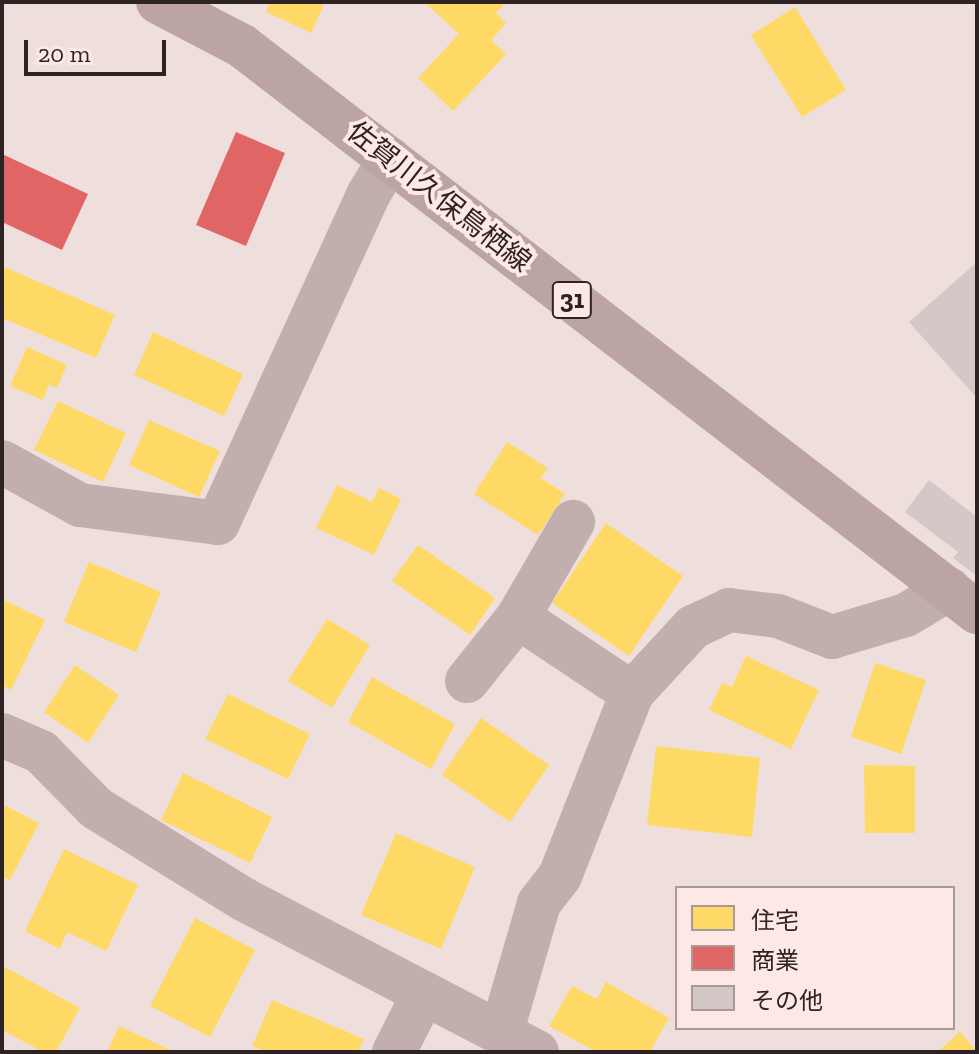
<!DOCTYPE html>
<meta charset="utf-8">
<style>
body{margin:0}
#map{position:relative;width:979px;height:1054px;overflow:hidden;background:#eedfdd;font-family:"Zilla Slab","Noto Sans JP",serif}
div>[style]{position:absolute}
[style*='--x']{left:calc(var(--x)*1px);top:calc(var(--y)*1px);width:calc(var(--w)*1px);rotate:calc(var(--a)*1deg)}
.homes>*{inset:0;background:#ffd966}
.shops>*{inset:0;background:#e06666}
.building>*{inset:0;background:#d3c8c6}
.minor>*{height:44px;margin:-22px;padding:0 22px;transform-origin:22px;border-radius:22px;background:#c2aead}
.major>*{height:44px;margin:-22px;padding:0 22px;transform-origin:22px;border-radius:22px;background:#bda4a4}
span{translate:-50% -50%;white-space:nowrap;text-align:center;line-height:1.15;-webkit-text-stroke:8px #fee8e6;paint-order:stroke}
.shield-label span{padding:2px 6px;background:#fee8e6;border:2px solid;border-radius:6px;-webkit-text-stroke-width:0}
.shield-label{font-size:26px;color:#2c2322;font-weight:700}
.street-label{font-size:28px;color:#2c2322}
.frame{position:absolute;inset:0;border:4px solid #2c2322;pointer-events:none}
.legend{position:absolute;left:675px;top:886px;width:280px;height:144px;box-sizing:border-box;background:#fee8e6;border:2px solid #aa9998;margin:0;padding:10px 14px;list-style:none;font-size:24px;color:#2c2322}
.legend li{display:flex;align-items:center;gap:16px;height:40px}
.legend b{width:40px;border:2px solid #aa9998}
.scale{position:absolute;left:24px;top:40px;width:142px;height:36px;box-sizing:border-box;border:4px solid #2c2322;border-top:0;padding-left:10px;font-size:24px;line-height:28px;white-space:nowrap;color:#2c2322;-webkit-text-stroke:6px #fee8e6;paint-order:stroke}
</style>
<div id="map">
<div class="homes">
<i style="clip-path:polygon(270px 2px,325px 2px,311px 33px,266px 12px)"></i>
<i style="clip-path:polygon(424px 2px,506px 2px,496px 13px,506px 23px,491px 40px,506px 54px,453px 111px,418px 78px,459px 34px)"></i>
<i style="clip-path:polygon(795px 7px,846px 90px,802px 117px,751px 35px)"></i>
<i style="clip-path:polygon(2px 266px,115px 315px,96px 358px,2px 318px)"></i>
<i style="clip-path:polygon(153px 332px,243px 374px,224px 416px,134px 375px)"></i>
<i style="clip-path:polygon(27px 347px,67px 365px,57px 388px,49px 385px,43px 400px,10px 386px)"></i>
<i style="clip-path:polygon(58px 401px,126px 433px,103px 482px,34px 450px)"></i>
<i style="clip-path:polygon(149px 420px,220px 451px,199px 497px,129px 465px)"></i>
<i style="clip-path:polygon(507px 442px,548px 468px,541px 478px,565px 494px,538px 535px,474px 494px)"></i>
<i style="clip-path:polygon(337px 485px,372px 502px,379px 488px,401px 499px,374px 555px,316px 528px)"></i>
<i style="clip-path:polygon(606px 523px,683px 576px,629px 656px,552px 603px)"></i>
<i style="clip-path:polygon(418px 545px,495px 598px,470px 635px,392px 581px)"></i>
<i style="clip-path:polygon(89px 562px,161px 592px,136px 652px,64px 622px)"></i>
<i style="clip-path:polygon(2px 599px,45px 620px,11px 690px,2px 685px)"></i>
<i style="clip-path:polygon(327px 619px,370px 645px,332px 708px,288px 681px)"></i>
<i style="clip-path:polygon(746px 656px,819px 690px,791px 749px,709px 710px,722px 683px,732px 687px)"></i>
<i style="clip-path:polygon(875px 663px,926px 680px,901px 754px,851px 737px)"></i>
<i style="clip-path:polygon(75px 665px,119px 695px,88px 743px,44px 712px)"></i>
<i style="clip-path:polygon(372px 677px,455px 724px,431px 769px,348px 722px)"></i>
<i style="clip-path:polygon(228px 694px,310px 734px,288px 779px,205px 739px)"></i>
<i style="clip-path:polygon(481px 718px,549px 765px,510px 822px,442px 775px)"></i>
<i style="clip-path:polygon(656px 746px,760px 758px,752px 837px,647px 825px)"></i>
<i style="clip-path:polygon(864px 765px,915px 766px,915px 833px,865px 833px)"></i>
<i style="clip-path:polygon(183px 773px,272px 817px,250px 863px,161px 820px)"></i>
<i style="clip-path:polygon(2px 804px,39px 823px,10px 880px,2px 876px)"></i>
<i style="clip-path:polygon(396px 833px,475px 867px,441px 949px,361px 915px)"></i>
<i style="clip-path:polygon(64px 849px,138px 885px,106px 951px,67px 932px,60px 949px,25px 931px)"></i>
<i style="clip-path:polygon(195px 918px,255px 950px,210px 1037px,150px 1006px)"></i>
<i style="clip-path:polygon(3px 966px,80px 1008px,56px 1052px,43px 1052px,2px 1030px)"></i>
<i style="clip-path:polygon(606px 982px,669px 1018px,650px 1052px,596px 1052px,549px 1026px,572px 986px,597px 999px)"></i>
<i style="clip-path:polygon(272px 1000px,364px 1039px,358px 1052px,266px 1052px,252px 1046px)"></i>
<i style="clip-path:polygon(119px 1026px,175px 1052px,107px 1052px)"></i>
<i style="clip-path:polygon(960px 1031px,977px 1052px,938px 1052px)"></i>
</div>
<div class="shops">
<i style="clip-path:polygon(236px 132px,285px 153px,246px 246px,196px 225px)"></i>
<i style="clip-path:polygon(2px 154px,88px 194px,62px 250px,2px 222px)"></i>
</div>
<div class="building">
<i style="clip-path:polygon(977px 262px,977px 398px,909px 322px)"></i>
<i style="clip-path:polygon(929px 480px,977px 517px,977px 576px,953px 558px,958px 552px,905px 512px)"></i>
</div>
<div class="minor">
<i style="--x:2;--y:462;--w:89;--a:28.9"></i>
<i style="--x:80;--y:505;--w:139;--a:7.4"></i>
<i style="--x:218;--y:523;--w:361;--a:-65.4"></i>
<i style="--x:368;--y:195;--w:42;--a:-58.6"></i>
<i style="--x:518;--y:617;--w:137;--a:33.7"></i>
<i style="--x:467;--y:681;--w:82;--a:-51.4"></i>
<i style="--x:518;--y:617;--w:110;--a:-59.9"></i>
<i style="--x:2;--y:735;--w:43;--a:23.6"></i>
<i style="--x:41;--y:752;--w:78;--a:45.5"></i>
<i style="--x:96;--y:808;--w:175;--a:31.7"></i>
<i style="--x:245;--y:900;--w:329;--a:27.5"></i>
<i style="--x:501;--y:1034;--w:136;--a:-73.8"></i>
<i style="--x:539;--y:903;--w:34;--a:-52"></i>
<i style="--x:560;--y:876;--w:197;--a:-68.5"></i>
<i style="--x:632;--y:693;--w:90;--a:-47.3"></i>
<i style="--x:693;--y:627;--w:40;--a:-25"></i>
<i style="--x:729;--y:610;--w:49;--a:7"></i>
<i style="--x:778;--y:616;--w:58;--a:21.3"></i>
<i style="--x:832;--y:637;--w:77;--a:-16.6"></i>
<i style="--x:906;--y:615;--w:50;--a:-31.2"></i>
<i style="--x:394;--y:1052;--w:66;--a:-63"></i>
</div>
<div class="major">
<i style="--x:158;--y:2;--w:95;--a:27.6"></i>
<i style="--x:242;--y:46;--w:928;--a:37.6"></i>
</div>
<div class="shield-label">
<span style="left:572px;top:300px">31</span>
</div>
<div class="street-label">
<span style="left:439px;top:197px;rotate:38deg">佐賀川久保鳥栖線</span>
</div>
<div class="frame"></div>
<ul class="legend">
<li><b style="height:22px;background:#ffd966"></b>住宅</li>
<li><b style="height:22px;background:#e06666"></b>商業</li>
<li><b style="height:22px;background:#d3c8c6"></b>その他</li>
</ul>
<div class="scale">20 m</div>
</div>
